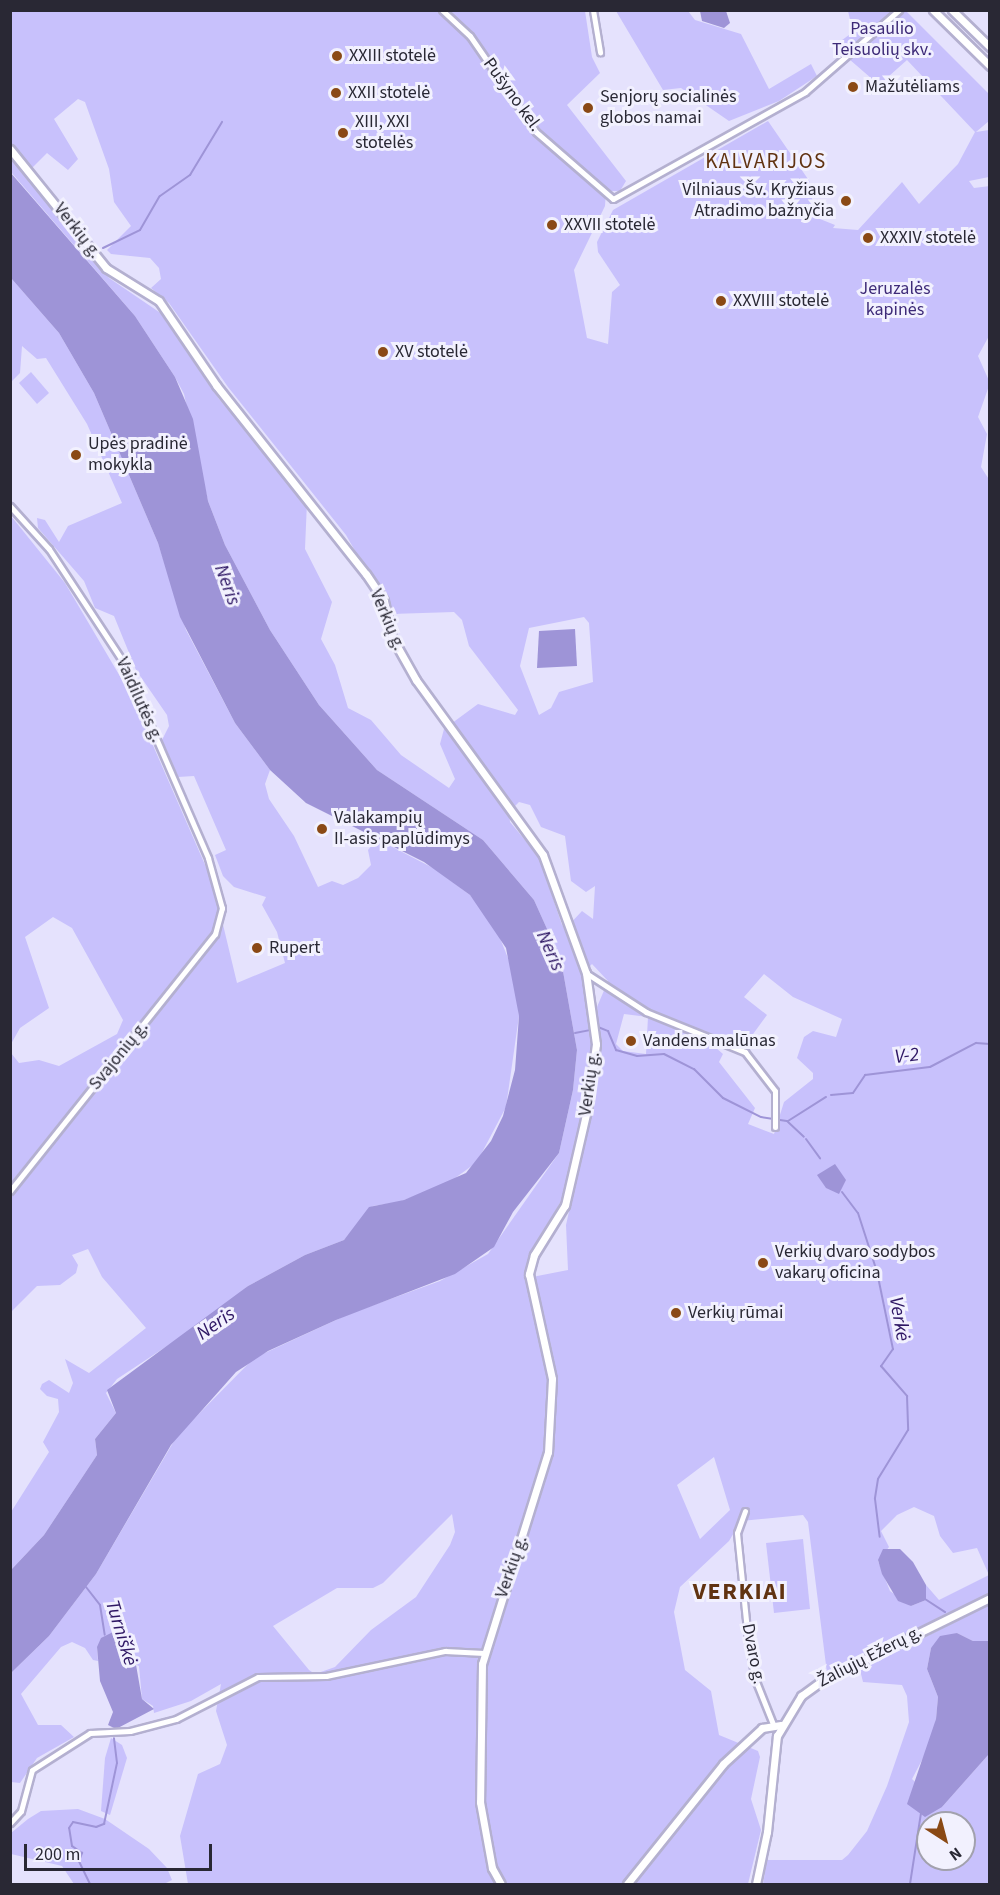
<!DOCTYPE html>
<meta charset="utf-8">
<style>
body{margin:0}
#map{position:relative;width:1000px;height:1895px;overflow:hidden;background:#e5e2fd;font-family:"Source Sans 3",sans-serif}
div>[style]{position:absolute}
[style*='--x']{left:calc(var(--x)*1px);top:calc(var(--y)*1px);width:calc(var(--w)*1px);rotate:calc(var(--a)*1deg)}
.green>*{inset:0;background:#c8c1fc}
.water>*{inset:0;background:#9e94d7}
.stream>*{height:2px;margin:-1px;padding:0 1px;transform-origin:1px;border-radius:1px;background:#9e94d7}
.roads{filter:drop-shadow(2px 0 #b4b0d0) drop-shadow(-2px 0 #b4b0d0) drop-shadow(0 2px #b4b0d0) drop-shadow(0 -2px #b4b0d0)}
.street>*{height:5px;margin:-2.5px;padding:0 2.5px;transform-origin:2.5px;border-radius:2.5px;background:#fff}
.secondary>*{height:7px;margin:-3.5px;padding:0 3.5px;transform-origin:3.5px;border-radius:3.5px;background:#fff}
.dots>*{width:16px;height:16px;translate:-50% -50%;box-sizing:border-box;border:3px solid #f2f1fe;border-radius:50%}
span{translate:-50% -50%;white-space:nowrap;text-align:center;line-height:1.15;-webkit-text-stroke:6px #f2f1fe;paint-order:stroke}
.park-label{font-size:18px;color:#3e2b78}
.poi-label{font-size:18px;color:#292834}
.left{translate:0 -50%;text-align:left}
.right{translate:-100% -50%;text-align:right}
.street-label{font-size:18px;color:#292834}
.water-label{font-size:20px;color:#2e1764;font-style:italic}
.quarter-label{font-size:21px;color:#613311;letter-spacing:1.5px}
.district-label{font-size:24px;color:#613311;font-weight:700;letter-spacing:1.5px}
.frame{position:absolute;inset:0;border:12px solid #292834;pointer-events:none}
.north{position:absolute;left:916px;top:1811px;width:60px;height:60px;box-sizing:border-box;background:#f2f1fe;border:2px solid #a2a1ad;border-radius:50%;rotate:144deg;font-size:16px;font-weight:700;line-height:24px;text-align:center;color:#292834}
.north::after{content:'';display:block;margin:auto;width:21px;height:27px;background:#8a4915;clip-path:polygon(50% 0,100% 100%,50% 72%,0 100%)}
.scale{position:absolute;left:24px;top:1844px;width:188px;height:27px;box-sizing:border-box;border:3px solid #292834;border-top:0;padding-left:8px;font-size:18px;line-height:21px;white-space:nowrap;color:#292834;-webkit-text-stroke:4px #f2f1fe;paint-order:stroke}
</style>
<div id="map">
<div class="green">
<i style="clip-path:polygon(evenodd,10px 11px,585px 11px,592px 57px,600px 73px,567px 105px,626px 181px,620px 191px,606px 191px,605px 206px,574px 270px,587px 338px,608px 344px,612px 292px,620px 285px,598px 252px,597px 242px,613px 210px,768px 121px,810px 182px,807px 186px,820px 219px,835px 225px,833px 228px,858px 230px,902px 182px,919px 204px,958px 164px,975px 132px,907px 60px,879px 85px,834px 46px,853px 32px,848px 11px,906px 11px,989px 94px,989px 121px,976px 132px,989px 130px,989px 177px,969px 181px,974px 188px,990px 186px,989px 336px,978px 356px,990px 383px,978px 417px,987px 434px,981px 467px,990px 481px,989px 1595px,827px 1673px,808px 1522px,803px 1515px,741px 1521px,729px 1541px,680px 1587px,674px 1612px,685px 1670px,711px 1691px,719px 1735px,758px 1751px,760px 1757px,751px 1799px,761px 1830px,748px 1884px,188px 1884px,180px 1836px,198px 1774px,220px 1764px,227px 1745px,216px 1711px,221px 1684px,191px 1701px,154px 1713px,153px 1706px,142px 1699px,139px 1666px,97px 1647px,98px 1661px,93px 1660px,85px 1648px,72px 1642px,61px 1647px,21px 1694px,38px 1725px,61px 1725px,74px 1737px,37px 1758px,20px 1783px,11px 1782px,11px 1673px,49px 1636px,96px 1574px,177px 1436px,254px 1358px,349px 1314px,440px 1281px,488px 1254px,559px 1153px,573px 1090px,577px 1050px,561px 960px,534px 900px,483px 840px,377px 770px,319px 705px,270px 630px,225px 545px,208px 501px,184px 394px,175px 377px,135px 316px,11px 172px,11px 157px,109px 278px,162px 314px,219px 399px,307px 502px,305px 549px,332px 602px,321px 639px,335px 665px,348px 708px,371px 720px,401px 755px,449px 788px,455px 779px,440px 744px,444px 729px,478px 704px,515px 715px,518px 710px,469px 646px,462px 620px,454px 612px,391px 614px,346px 535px,228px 387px,169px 303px,151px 288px,161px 279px,159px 268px,150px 258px,111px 254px,107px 250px,131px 226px,114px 202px,109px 169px,85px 102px,78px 99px,54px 119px,78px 159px,68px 170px,47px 153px,31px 169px,11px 144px,10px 11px,584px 617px,589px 623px,593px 682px,559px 692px,551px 708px,539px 715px,520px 666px,529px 628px,584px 617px,10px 11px,519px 802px,530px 805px,541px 827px,565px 836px,571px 881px,586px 892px,595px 886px,593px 919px,582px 911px,566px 928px,562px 925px,539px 857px,510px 822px,509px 812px,519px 802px,10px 11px,592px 964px,608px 981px,597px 1007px,600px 1038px,592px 1108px,566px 1225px,568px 1270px,527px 1278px,531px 1254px,561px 1201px,580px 1135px,593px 1039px,582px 974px,592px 964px,10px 11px,764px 974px,793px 997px,842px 1019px,836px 1037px,813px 1031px,804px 1037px,797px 1058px,813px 1073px,813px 1079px,784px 1102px,774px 1134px,748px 1124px,755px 1108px,719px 1062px,723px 1054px,708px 1041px,713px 1034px,735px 1035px,748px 1041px,767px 1015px,744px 997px,764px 974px,10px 11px,624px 1014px,648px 1017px,646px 1054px,623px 1051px,616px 1044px,624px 1014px,10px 11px,714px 1457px,730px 1510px,700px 1539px,677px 1485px,714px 1457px,10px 11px,914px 1507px,934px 1516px,940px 1536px,953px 1553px,977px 1548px,989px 1575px,939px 1600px,926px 1585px,926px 1600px,911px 1606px,890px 1591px,878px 1561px,889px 1547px,881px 1531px,897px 1515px,914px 1507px,10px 11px,452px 1514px,455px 1532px,450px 1545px,416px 1597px,371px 1630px,335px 1667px,315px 1674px,309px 1670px,273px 1626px,337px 1588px,373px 1588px,383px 1583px,452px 1514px)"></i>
<i style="clip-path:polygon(616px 11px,688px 11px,695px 20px,741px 34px,769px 89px,811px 64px,817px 76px,779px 101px,729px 121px,681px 88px,663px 90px)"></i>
<i style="clip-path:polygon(11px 278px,59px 333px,94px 393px,158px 543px,186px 630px,235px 723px,270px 770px,265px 784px,269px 799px,294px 836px,318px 887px,332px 881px,343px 885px,358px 878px,371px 865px,368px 850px,377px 839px,435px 869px,470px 895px,496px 928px,515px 976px,519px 1016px,506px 1107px,477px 1162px,447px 1184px,399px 1202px,373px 1206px,344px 1240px,305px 1255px,248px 1286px,211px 1317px,117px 1379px,106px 1393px,116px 1413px,95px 1439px,97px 1455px,44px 1535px,11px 1570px,11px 1512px,49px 1452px,43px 1442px,59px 1412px,58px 1399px,47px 1396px,40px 1389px,42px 1384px,49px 1380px,69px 1393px,73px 1383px,65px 1359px,89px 1373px,146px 1328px,102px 1277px,88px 1249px,72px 1255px,78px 1265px,76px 1273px,60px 1285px,37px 1286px,11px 1312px,11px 1053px,19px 1063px,39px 1060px,59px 1066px,117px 1034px,123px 1020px,72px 928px,53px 917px,25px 937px,49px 1008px,20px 1028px,11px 1044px,11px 516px,65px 583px,131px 695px,213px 883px,237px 983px,285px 963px,277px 932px,262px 905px,266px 897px,234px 887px,223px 876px,215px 855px,226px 850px,194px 776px,178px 777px,169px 763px,161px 742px,169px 726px,167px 715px,136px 670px,114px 616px,95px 608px,84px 581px,38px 528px,37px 518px,45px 520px,59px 542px,68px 526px,122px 503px,87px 424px,46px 358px,37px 359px,22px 346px,20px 373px,11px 382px)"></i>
<i style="clip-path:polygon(31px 372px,49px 393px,37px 404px,19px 383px)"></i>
<i style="clip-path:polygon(803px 1539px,810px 1609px,774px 1613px,766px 1543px)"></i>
<i style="clip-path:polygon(evenodd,989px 1605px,989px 1641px,973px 1641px,957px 1633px,931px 1648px,927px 1669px,938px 1697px,936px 1719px,932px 1741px,912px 1779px,942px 1807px,989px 1754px,989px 1884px,763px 1884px,767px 1860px,842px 1860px,848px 1855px,867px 1831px,887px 1786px,909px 1722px,907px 1696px,902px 1685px,863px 1682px,860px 1670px,989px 1605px,928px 1823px,964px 1823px,964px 1859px,928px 1859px,928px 1823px)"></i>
<i style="clip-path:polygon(111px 1738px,122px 1745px,127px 1758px,110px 1815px,101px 1811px,105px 1758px)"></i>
<i style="clip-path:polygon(78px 1809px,105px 1819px,149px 1849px,167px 1868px,172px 1880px,164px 1884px,74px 1884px,62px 1866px,11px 1854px,11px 1833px,28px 1819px,41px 1811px)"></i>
</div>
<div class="water">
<i style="clip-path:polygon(700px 11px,726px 11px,730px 23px,724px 28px,702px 21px)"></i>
<i style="clip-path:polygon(10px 172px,135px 316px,175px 377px,193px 419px,208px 501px,225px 545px,270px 630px,319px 705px,377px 770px,483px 840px,534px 900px,561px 960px,577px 1050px,573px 1090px,559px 1153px,513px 1212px,494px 1247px,455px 1274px,336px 1320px,268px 1351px,236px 1372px,171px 1445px,96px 1574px,49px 1636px,11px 1673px,11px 1570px,44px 1535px,97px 1455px,95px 1439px,116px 1413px,107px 1390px,248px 1286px,305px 1255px,344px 1240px,369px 1207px,404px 1200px,466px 1173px,491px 1141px,503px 1116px,515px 1070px,519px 1016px,506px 948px,470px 895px,424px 862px,306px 803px,270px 770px,235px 723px,180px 617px,158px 543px,94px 393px,59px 333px,11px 278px)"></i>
<i style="clip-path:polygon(575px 629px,577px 666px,537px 668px,539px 631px)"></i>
<i style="clip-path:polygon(835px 1164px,846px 1180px,839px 1194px,826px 1188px,817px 1175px)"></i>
<i style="clip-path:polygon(883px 1549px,900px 1549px,913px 1562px,926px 1585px,926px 1600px,911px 1606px,898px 1601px,882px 1574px,878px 1560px)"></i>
<i style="clip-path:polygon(115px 1631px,132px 1642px,142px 1699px,154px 1709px,116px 1729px,108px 1725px,113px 1712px,100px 1681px,97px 1647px,101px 1638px)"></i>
<i style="clip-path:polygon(957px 1633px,973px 1641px,989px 1641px,989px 1754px,942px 1807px,925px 1817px,907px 1804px,936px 1719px,938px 1697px,927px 1669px,931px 1648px,940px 1636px)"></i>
</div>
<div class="stream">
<i style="--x:103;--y:248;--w:41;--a:-25.9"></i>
<i style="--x:140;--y:230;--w:39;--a:-60"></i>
<i style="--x:160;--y:196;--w:37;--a:-35"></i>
<i style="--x:190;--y:175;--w:62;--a:-58.9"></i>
<i style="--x:80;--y:260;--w:9;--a:-27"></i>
<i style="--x:598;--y:1027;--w:11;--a:22"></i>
<i style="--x:608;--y:1031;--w:21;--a:67"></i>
<i style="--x:616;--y:1050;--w:22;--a:16"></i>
<i style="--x:637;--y:1056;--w:27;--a:-4"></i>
<i style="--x:664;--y:1054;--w:34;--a:27"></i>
<i style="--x:694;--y:1069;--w:41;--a:45"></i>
<i style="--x:723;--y:1098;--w:42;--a:26.6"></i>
<i style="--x:761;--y:1117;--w:26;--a:9"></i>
<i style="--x:787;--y:1121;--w:23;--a:43"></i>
<i style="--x:575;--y:1033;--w:15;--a:-11"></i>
<i style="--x:831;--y:1095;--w:22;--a:-5"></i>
<i style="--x:853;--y:1093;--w:22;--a:-56"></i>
<i style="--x:865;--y:1075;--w:65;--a:-7"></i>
<i style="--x:930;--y:1067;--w:52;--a:-27.6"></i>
<i style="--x:976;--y:1043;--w:14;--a:4"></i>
<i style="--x:788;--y:1121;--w:45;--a:-32.3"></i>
<i style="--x:806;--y:1139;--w:24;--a:54"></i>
<i style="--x:842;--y:1192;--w:26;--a:53"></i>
<i style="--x:858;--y:1213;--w:62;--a:72.1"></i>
<i style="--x:877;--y:1272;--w:79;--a:78.3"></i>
<i style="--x:893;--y:1349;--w:21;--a:125"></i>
<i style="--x:881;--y:1366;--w:40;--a:49"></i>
<i style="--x:907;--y:1396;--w:34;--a:88"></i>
<i style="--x:908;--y:1430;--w:57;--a:121.5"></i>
<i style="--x:878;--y:1479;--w:20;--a:99"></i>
<i style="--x:875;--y:1499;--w:38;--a:83"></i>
<i style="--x:86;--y:1587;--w:23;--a:52"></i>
<i style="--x:100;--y:1605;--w:30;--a:81"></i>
<i style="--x:925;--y:1599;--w:24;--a:33"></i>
<i style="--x:90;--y:1884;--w:25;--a:-116"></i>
<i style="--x:79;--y:1861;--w:9;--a:-69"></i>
<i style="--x:82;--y:1853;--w:12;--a:-145"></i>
<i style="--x:72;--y:1846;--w:18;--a:-99"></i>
<i style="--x:69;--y:1828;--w:7;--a:-56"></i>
<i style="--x:73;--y:1822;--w:24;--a:12"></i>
<i style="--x:96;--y:1827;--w:9;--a:-21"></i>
<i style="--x:104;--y:1824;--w:62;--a:-78"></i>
<i style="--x:117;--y:1763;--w:25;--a:-97"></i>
<i style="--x:910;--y:1884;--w:72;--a:-81.2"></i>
</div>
<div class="roads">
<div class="street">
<i style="--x:442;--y:10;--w:38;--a:43"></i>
<i style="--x:470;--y:36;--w:116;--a:55.5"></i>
<i style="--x:536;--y:132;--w:102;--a:41"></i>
<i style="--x:613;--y:199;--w:220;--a:-29.1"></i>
<i style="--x:805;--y:92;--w:125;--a:-41.1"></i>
<i style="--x:593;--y:10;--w:43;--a:80.5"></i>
<i style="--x:10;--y:506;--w:58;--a:47.8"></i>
<i style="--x:49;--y:549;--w:133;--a:56.7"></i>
<i style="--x:122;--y:660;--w:216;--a:66.5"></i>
<i style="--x:208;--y:858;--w:52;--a:74.4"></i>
<i style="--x:222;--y:908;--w:27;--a:105"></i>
<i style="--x:215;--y:934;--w:329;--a:128.6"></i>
<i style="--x:586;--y:973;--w:72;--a:33"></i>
<i style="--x:646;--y:1012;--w:107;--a:22"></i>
<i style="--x:745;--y:1052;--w:49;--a:52.4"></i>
<i style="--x:775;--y:1091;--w:36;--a:90"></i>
<i style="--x:745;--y:1511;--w:23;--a:110"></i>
<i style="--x:737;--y:1533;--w:108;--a:84.1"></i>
<i style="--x:748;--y:1640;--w:40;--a:80"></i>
<i style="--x:755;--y:1679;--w:48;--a:68.2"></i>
<i style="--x:10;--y:1823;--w:16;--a:-47"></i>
<i style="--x:21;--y:1811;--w:42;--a:-75"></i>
<i style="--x:32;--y:1770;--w:69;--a:-32.5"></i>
<i style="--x:90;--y:1733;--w:40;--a:-2.9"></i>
<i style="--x:130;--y:1731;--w:48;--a:-14.6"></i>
<i style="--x:176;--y:1719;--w:92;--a:-27.1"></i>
<i style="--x:258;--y:1677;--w:68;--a:-0.8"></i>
<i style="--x:326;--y:1676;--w:122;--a:-11.9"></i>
<i style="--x:445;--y:1651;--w:39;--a:3"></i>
</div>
<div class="secondary">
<i style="--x:933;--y:10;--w:80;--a:44.5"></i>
<i style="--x:952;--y:10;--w:53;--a:44.2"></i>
<i style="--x:10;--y:149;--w:153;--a:51.1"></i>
<i style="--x:106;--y:268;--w:62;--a:31.9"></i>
<i style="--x:159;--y:301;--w:102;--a:55.8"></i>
<i style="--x:216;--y:385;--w:241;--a:51.6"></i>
<i style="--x:366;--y:574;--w:32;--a:56"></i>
<i style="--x:384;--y:601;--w:39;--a:77"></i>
<i style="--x:393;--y:639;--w:47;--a:60.7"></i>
<i style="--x:416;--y:680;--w:216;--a:54"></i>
<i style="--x:543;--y:855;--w:126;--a:70"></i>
<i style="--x:586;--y:973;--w:72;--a:82"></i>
<i style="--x:596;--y:1044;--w:67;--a:97.8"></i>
<i style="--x:587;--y:1110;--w:98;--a:103"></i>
<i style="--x:565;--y:1205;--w:59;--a:121.8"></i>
<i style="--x:534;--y:1255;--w:20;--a:105"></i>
<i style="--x:529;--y:1274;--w:107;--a:77.6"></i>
<i style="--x:552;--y:1379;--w:73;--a:93.1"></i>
<i style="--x:548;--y:1452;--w:222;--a:107.3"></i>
<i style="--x:482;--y:1664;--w:138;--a:90.8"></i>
<i style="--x:480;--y:1802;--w:67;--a:79.7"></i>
<i style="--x:492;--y:1868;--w:18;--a:61"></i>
<i style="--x:627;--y:1884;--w:154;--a:-51.3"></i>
<i style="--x:723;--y:1764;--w:53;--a:-42.7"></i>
<i style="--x:762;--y:1728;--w:19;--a:-9"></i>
<i style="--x:756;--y:1884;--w:53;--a:-78.1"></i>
<i style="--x:767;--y:1832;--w:97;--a:-84.1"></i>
<i style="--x:777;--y:1736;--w:47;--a:-59"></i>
<i style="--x:801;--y:1696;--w:27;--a:-36"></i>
<i style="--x:823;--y:1680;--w:186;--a:-26.2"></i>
</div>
</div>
<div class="dots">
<i style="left:337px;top:56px;background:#8a4915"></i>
<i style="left:853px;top:87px;background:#8a4915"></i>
<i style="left:336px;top:93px;background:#8a4915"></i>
<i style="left:588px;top:108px;background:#8a4915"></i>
<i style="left:343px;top:133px;background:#8a4915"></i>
<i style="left:846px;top:201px;background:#8a4915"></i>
<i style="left:552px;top:225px;background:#8a4915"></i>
<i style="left:868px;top:238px;background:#8a4915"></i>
<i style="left:721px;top:301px;background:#8a4915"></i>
<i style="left:383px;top:352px;background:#8a4915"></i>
<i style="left:76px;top:455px;background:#8a4915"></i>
<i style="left:322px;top:829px;background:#8a4915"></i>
<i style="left:257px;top:948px;background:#8a4915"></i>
<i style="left:631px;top:1041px;background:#8a4915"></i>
<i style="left:763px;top:1263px;background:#8a4915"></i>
<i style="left:676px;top:1313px;background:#8a4915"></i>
</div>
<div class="park-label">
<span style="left:882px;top:40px">Pasaulio<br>Teisuolių skv.</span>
<span style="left:895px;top:300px">Jeruzalės<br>kapinės</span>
</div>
<div class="poi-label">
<span class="left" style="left:349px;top:56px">XXIII stotelė</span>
<span class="left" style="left:865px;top:87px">Mažutėliams</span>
<span class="left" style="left:348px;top:93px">XXII stotelė</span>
<span class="left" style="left:600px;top:108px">Senjorų socialinės<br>globos namai</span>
<span class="left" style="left:355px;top:133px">XIII, XXI<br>stotelės</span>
<span class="right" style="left:834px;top:201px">Vilniaus Šv. Kryžiaus<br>Atradimo bažnyčia</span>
<span class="left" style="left:564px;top:225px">XXVII stotelė</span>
<span class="left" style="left:880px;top:238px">XXXIV stotelė</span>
<span class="left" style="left:733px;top:301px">XXVIII stotelė</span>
<span class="left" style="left:395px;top:352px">XV stotelė</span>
<span class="left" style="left:88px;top:455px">Upės pradinė<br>mokykla</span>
<span class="left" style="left:334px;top:829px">Valakampių<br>II-asis paplūdimys</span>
<span class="left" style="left:269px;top:948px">Rupert</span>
<span class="left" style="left:643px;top:1041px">Vandens malūnas</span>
<span class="left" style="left:775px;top:1263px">Verkių dvaro sodybos<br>vakarų oficina</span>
<span class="left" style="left:688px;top:1313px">Verkių rūmai</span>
</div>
<div class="street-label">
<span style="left:512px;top:95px;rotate:54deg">Pušyno kel.</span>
<span style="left:77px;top:231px;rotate:52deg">Verkių g.</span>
<span style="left:387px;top:620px;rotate:67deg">Verkių g.</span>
<span style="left:139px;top:700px;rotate:66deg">Vaidilutės g.</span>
<span style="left:119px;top:1056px;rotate:-51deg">Svajonių g.</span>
<span style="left:590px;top:1084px;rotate:-82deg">Verkių g.</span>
<span style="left:512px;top:1567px;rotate:-71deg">Verkių g.</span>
<span style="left:753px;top:1654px;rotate:79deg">Dvaro g.</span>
<span style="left:870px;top:1657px;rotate:-27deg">Žaliųjų Ežerų g.</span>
</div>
<div class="water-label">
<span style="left:227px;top:585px;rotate:70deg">Neris</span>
<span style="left:550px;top:951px;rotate:66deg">Neris</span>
<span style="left:907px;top:1056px;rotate:-7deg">V-2</span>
<span style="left:899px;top:1319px;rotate:80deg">Verkė</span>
<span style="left:216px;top:1324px;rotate:-35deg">Neris</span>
<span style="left:121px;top:1633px;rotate:73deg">Turniškė</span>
</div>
<div class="quarter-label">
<span style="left:766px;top:161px">KALVARIJOS</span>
</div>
<div class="district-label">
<span style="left:740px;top:1592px">VERKIAI</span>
</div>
<div class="frame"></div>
<div class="north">N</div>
<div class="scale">200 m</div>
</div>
